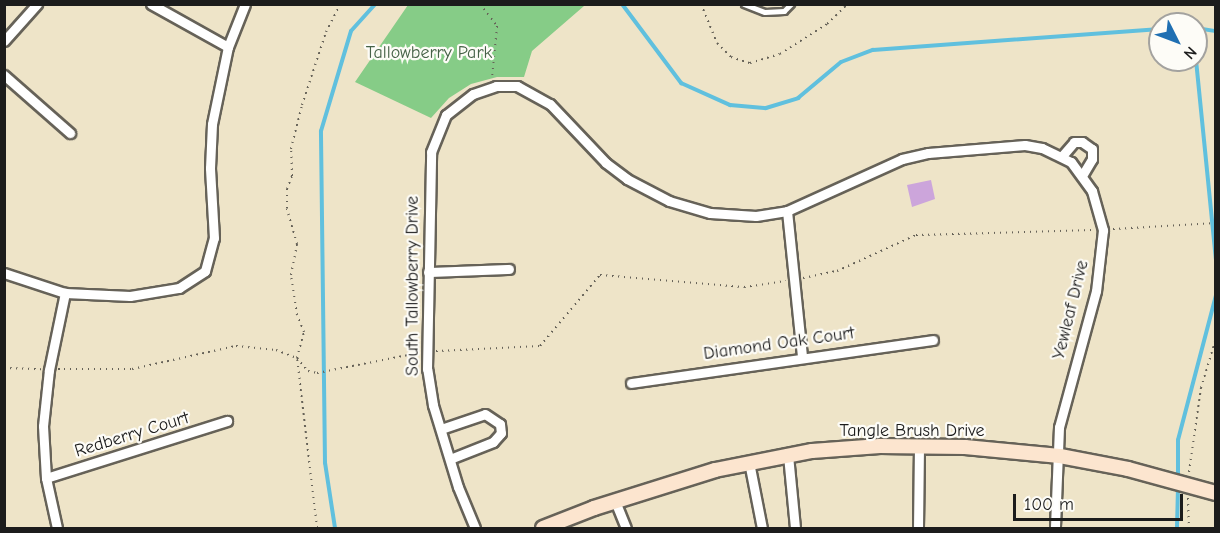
<!DOCTYPE html>
<style>
body{margin:0}
#map{position:relative;width:1220px;height:533px;overflow:hidden;background:#eee4c8;font-family:"Comic Neue",sans-serif}
div>[style]{position:absolute}
[style*='--x']{left:calc(var(--x)*1px);top:calc(var(--y)*1px);width:calc(var(--w)*1px);rotate:calc(var(--a)*1deg)}
.green>*{inset:0;background:#86cc87}
.stream>*{height:4px;margin:-2px;padding:0 2px;transform-origin:2px;border-radius:2px;background:#60c0de}
.building>*{inset:0;background:#cca5db}
.path>*{height:2px;margin-top:-1px;transform-origin:0;background:repeating-linear-gradient(90deg,#666258 0 1.5px,transparent 0 6px)}
.roads{filter:drop-shadow(2px 0 #666258) drop-shadow(-2px 0 #666258) drop-shadow(0 2px #666258) drop-shadow(0 -2px #666258)}
.lane>*{height:4.5px;margin:-2.25px;padding:0 2.25px;transform-origin:2.25px;border-radius:2.25px;background:#fff}
.street>*{height:9px;margin:-4.5px;padding:0 4.5px;transform-origin:4.5px;border-radius:4.5px;background:#fff}
.secondary>*{height:14px;margin:-7px;padding:0 7px;transform-origin:7px;border-radius:7px;background:#fce5cf}
span{translate:-50% -50%;white-space:nowrap;text-align:center;line-height:1.15;-webkit-text-stroke:4.5px #fdfcf7;paint-order:stroke}
.park-label{font-size:18px;color:#466247}
.street-label{font-size:18px;color:#1c1c1c}
.frame{position:absolute;inset:0;border:6px solid #1c1c1c;pointer-events:none}
.north{position:absolute;left:1148px;top:12px;width:60px;height:60px;box-sizing:border-box;background:#fdfcf7;border:2px solid #a3a29f;border-radius:50%;rotate:132deg;font-size:16px;font-weight:700;line-height:24px;text-align:center;color:#1c1c1c}
.north::after{content:'';display:block;margin:auto;width:21px;height:27px;background:#1f6fb2;clip-path:polygon(50% 0,100% 100%,50% 72%,0 100%)}
.scale{position:absolute;left:1013px;top:494px;width:170px;height:27px;box-sizing:border-box;border:3px solid #1c1c1c;border-top:0;padding-left:8px;font-size:18px;line-height:21px;white-space:nowrap;color:#1c1c1c;-webkit-text-stroke:4px #fdfcf7;paint-order:stroke}
</style>
<div id="map">
<div class="green">
<i style="clip-path:polygon(408px 5px,583px 4px,584px 6px,532px 51px,524px 77px,497px 77px,471px 84px,449px 98px,431px 118px,355px 82px)"></i>
</div>
<div class="stream">
<i style="--x:622;--y:4;--w:99;--a:53.2"></i>
<i style="--x:681;--y:83;--w:54;--a:24.2"></i>
<i style="--x:730;--y:105;--w:36;--a:5"></i>
<i style="--x:766;--y:108;--w:34;--a:-17"></i>
<i style="--x:798;--y:98;--w:56;--a:-39.9"></i>
<i style="--x:841;--y:62;--w:34;--a:-21"></i>
<i style="--x:873;--y:50;--w:288;--a:-4.2"></i>
<i style="--x:1196;--y:28;--w:20;--a:9"></i>
<i style="--x:1196;--y:60;--w:200;--a:84.3"></i>
<i style="--x:1178;--y:480;--w:40;--a:-90"></i>
<i style="--x:1178;--y:440;--w:150;--a:-75.3"></i>
<i style="--x:335;--y:528;--w:66;--a:-98.7"></i>
<i style="--x:325;--y:463;--w:332;--a:-90.7"></i>
<i style="--x:321;--y:131;--w:104;--a:-73.3"></i>
<i style="--x:351;--y:31;--w:36;--a:-48"></i>
<i style="--x:1177;--y:528;--w:41;--a:-88.6"></i>
</div>
<div class="building">
<i style="clip-path:polygon(931px 180px,935px 199px,912px 207px,907px 185px)"></i>
</div>
<div class="path">
<i style="--x:480;--y:4;--w:28;--a:52"></i>
<i style="--x:497;--y:26;--w:52;--a:95.5"></i>
<i style="--x:701;--y:4;--w:42;--a:67.7"></i>
<i style="--x:717;--y:43;--w:20;--a:45"></i>
<i style="--x:731;--y:57;--w:20;--a:18"></i>
<i style="--x:750;--y:63;--w:31;--a:-17"></i>
<i style="--x:780;--y:54;--w:56;--a:-32.6"></i>
<i style="--x:827;--y:24;--w:29;--a:-44"></i>
<i style="--x:1113;--y:229;--w:103;--a:-3.3"></i>
<i style="--x:803;--y:278;--w:35;--a:-12"></i>
<i style="--x:837;--y:271;--w:87;--a:-24.5"></i>
<i style="--x:916;--y:235;--w:176;--a:-1.6"></i>
<i style="--x:436;--y:351;--w:104;--a:-2.8"></i>
<i style="--x:540;--y:346;--w:93;--a:-49.8"></i>
<i style="--x:600;--y:275;--w:144;--a:4.8"></i>
<i style="--x:744;--y:287;--w:42;--a:-8.1"></i>
<i style="--x:4;--y:368;--w:37;--a:2"></i>
<i style="--x:58;--y:369;--w:74;--a:0"></i>
<i style="--x:132;--y:369;--w:107;--a:-12.5"></i>
<i style="--x:236;--y:346;--w:40;--a:5.7"></i>
<i style="--x:276;--y:350;--w:22;--a:21"></i>
<i style="--x:297;--y:358;--w:17;--a:50"></i>
<i style="--x:308;--y:371;--w:9;--a:13"></i>
<i style="--x:317;--y:373;--w:103;--a:-11.2"></i>
<i style="--x:1189;--y:472;--w:85;--a:-81.9"></i>
<i style="--x:1201;--y:388;--w:52;--a:-73.3"></i>
<i style="--x:1188;--y:498;--w:30;--a:88"></i>
<i style="--x:317;--y:528;--w:171;--a:-96.7"></i>
<i style="--x:297;--y:358;--w:27;--a:-75"></i>
<i style="--x:304;--y:332;--w:18;--a:-112"></i>
<i style="--x:297;--y:315;--w:40;--a:-98.5"></i>
<i style="--x:291;--y:275;--w:32;--a:-79"></i>
<i style="--x:297;--y:244;--w:37;--a:-106"></i>
<i style="--x:287;--y:208;--w:19;--a:-90"></i>
<i style="--x:287;--y:189;--w:14;--a:-69"></i>
<i style="--x:292;--y:176;--w:27;--a:-92"></i>
<i style="--x:291;--y:149;--w:45;--a:-76"></i>
<i style="--x:302;--y:105;--w:77;--a:-71.8"></i>
<i style="--x:326;--y:32;--w:31;--a:-63"></i>
</div>
<div class="roads">
<div class="lane">
<i style="--x:744;--y:4;--w:22;--a:21"></i>
<i style="--x:765;--y:12;--w:19;--a:-3"></i>
<i style="--x:784;--y:11;--w:10;--a:-45"></i>
</div>
<div class="street">
<i style="--x:151;--y:4;--w:88;--a:29.2"></i>
<i style="--x:4;--y:41;--w:50;--a:-48.3"></i>
<i style="--x:4;--y:75;--w:88;--a:41.3"></i>
<i style="--x:1062;--y:156;--w:18;--a:-49"></i>
<i style="--x:1074;--y:142;--w:8;--a:0"></i>
<i style="--x:1082;--y:142;--w:12;--a:35"></i>
<i style="--x:1092;--y:149;--w:10;--a:90"></i>
<i style="--x:1092;--y:159;--w:17;--a:121"></i>
<i style="--x:787;--y:211;--w:146;--a:84.1"></i>
<i style="--x:428;--y:272;--w:81;--a:-2.1"></i>
<i style="--x:4;--y:273;--w:64;--a:18.2"></i>
<i style="--x:65;--y:293;--w:65;--a:2.6"></i>
<i style="--x:130;--y:296;--w:50;--a:-9.3"></i>
<i style="--x:179;--y:288;--w:31;--a:-33"></i>
<i style="--x:205;--y:271;--w:34;--a:-75"></i>
<i style="--x:214;--y:238;--w:70;--a:-93.3"></i>
<i style="--x:210;--y:168;--w:44;--a:-87.4"></i>
<i style="--x:212;--y:124;--w:79;--a:-78.3"></i>
<i style="--x:228;--y:47;--w:46;--a:-68.4"></i>
<i style="--x:631;--y:383;--w:305;--a:-8.1"></i>
<i style="--x:441;--y:429;--w:46;--a:-18.8"></i>
<i style="--x:485;--y:414;--w:18;--a:34"></i>
<i style="--x:500;--y:424;--w:9;--a:84"></i>
<i style="--x:501;--y:433;--w:12;--a:132"></i>
<i style="--x:493;--y:442;--w:46;--a:158.4"></i>
<i style="--x:788;--y:455;--w:73;--a:84.5"></i>
<i style="--x:749;--y:462;--w:67;--a:78.9"></i>
<i style="--x:46;--y:478;--w:190;--a:-17.5"></i>
<i style="--x:615;--y:501;--w:29;--a:68"></i>
<i style="--x:57;--y:528;--w:51;--a:-102.4"></i>
<i style="--x:46;--y:478;--w:52;--a:-93.3"></i>
<i style="--x:43;--y:426;--w:56;--a:-83.9"></i>
<i style="--x:49;--y:370;--w:79;--a:-78.3"></i>
<i style="--x:475;--y:528;--w:44;--a:-112.5"></i>
<i style="--x:458;--y:487;--w:86;--a:-107"></i>
<i style="--x:433;--y:405;--w:36;--a:-99"></i>
<i style="--x:427;--y:369;--w:217;--a:-88.9"></i>
<i style="--x:431;--y:152;--w:40;--a:-68"></i>
<i style="--x:446;--y:115;--w:34;--a:-38"></i>
<i style="--x:473;--y:94;--w:24;--a:-19"></i>
<i style="--x:496;--y:86;--w:21;--a:0"></i>
<i style="--x:517;--y:86;--w:38;--a:29"></i>
<i style="--x:550;--y:104;--w:81;--a:46.5"></i>
<i style="--x:606;--y:163;--w:26;--a:37"></i>
<i style="--x:627;--y:179;--w:47;--a:27.6"></i>
<i style="--x:669;--y:201;--w:43;--a:16.3"></i>
<i style="--x:710;--y:213;--w:46;--a:3.7"></i>
<i style="--x:756;--y:216;--w:31;--a:-9"></i>
<i style="--x:787;--y:211;--w:126;--a:-24.3"></i>
<i style="--x:902;--y:159;--w:27;--a:-13"></i>
<i style="--x:928;--y:153;--w:97;--a:-4.7"></i>
<i style="--x:1025;--y:145;--w:17;--a:10"></i>
<i style="--x:1042;--y:148;--w:32;--a:26"></i>
<i style="--x:1071;--y:162;--w:36;--a:54"></i>
<i style="--x:1092;--y:191;--w:41;--a:74.2"></i>
<i style="--x:1103;--y:230;--w:61;--a:96.5"></i>
<i style="--x:1096;--y:291;--w:141;--a:105.2"></i>
<i style="--x:1059;--y:427;--w:101;--a:92.3"></i>
<i style="--x:918;--y:528;--w:82;--a:-89.3"></i>
</div>
<div class="secondary">
<i style="--x:543;--y:528;--w:55;--a:-21.4"></i>
<i style="--x:594;--y:508;--w:127;--a:-17.4"></i>
<i style="--x:715;--y:470;--w:99;--a:-11.1"></i>
<i style="--x:812;--y:451;--w:68;--a:-4.2"></i>
<i style="--x:880;--y:446;--w:85;--a:0.7"></i>
<i style="--x:965;--y:447;--w:95;--a:5.4"></i>
<i style="--x:1060;--y:456;--w:69;--a:10.8"></i>
<i style="--x:1128;--y:469;--w:91;--a:15.3"></i>
</div>
</div>
<div class="park-label">
<span style="left:429px;top:53px">Tallowberry Park</span>
</div>
<div class="street-label">
<span style="left:413px;top:286px;rotate:-90deg">South Tallowberry Drive</span>
<span style="left:1071px;top:310px;rotate:-76deg">Yewleaf Drive</span>
<span style="left:779px;top:344px;rotate:-8deg">Diamond Oak Court</span>
<span style="left:912px;top:431px">Tangle Brush Drive</span>
<span style="left:132px;top:435px;rotate:-17deg">Redberry Court</span>
</div>
<div class="frame"></div>
<div class="north">N</div>
<div class="scale">100 m</div>
</div>
